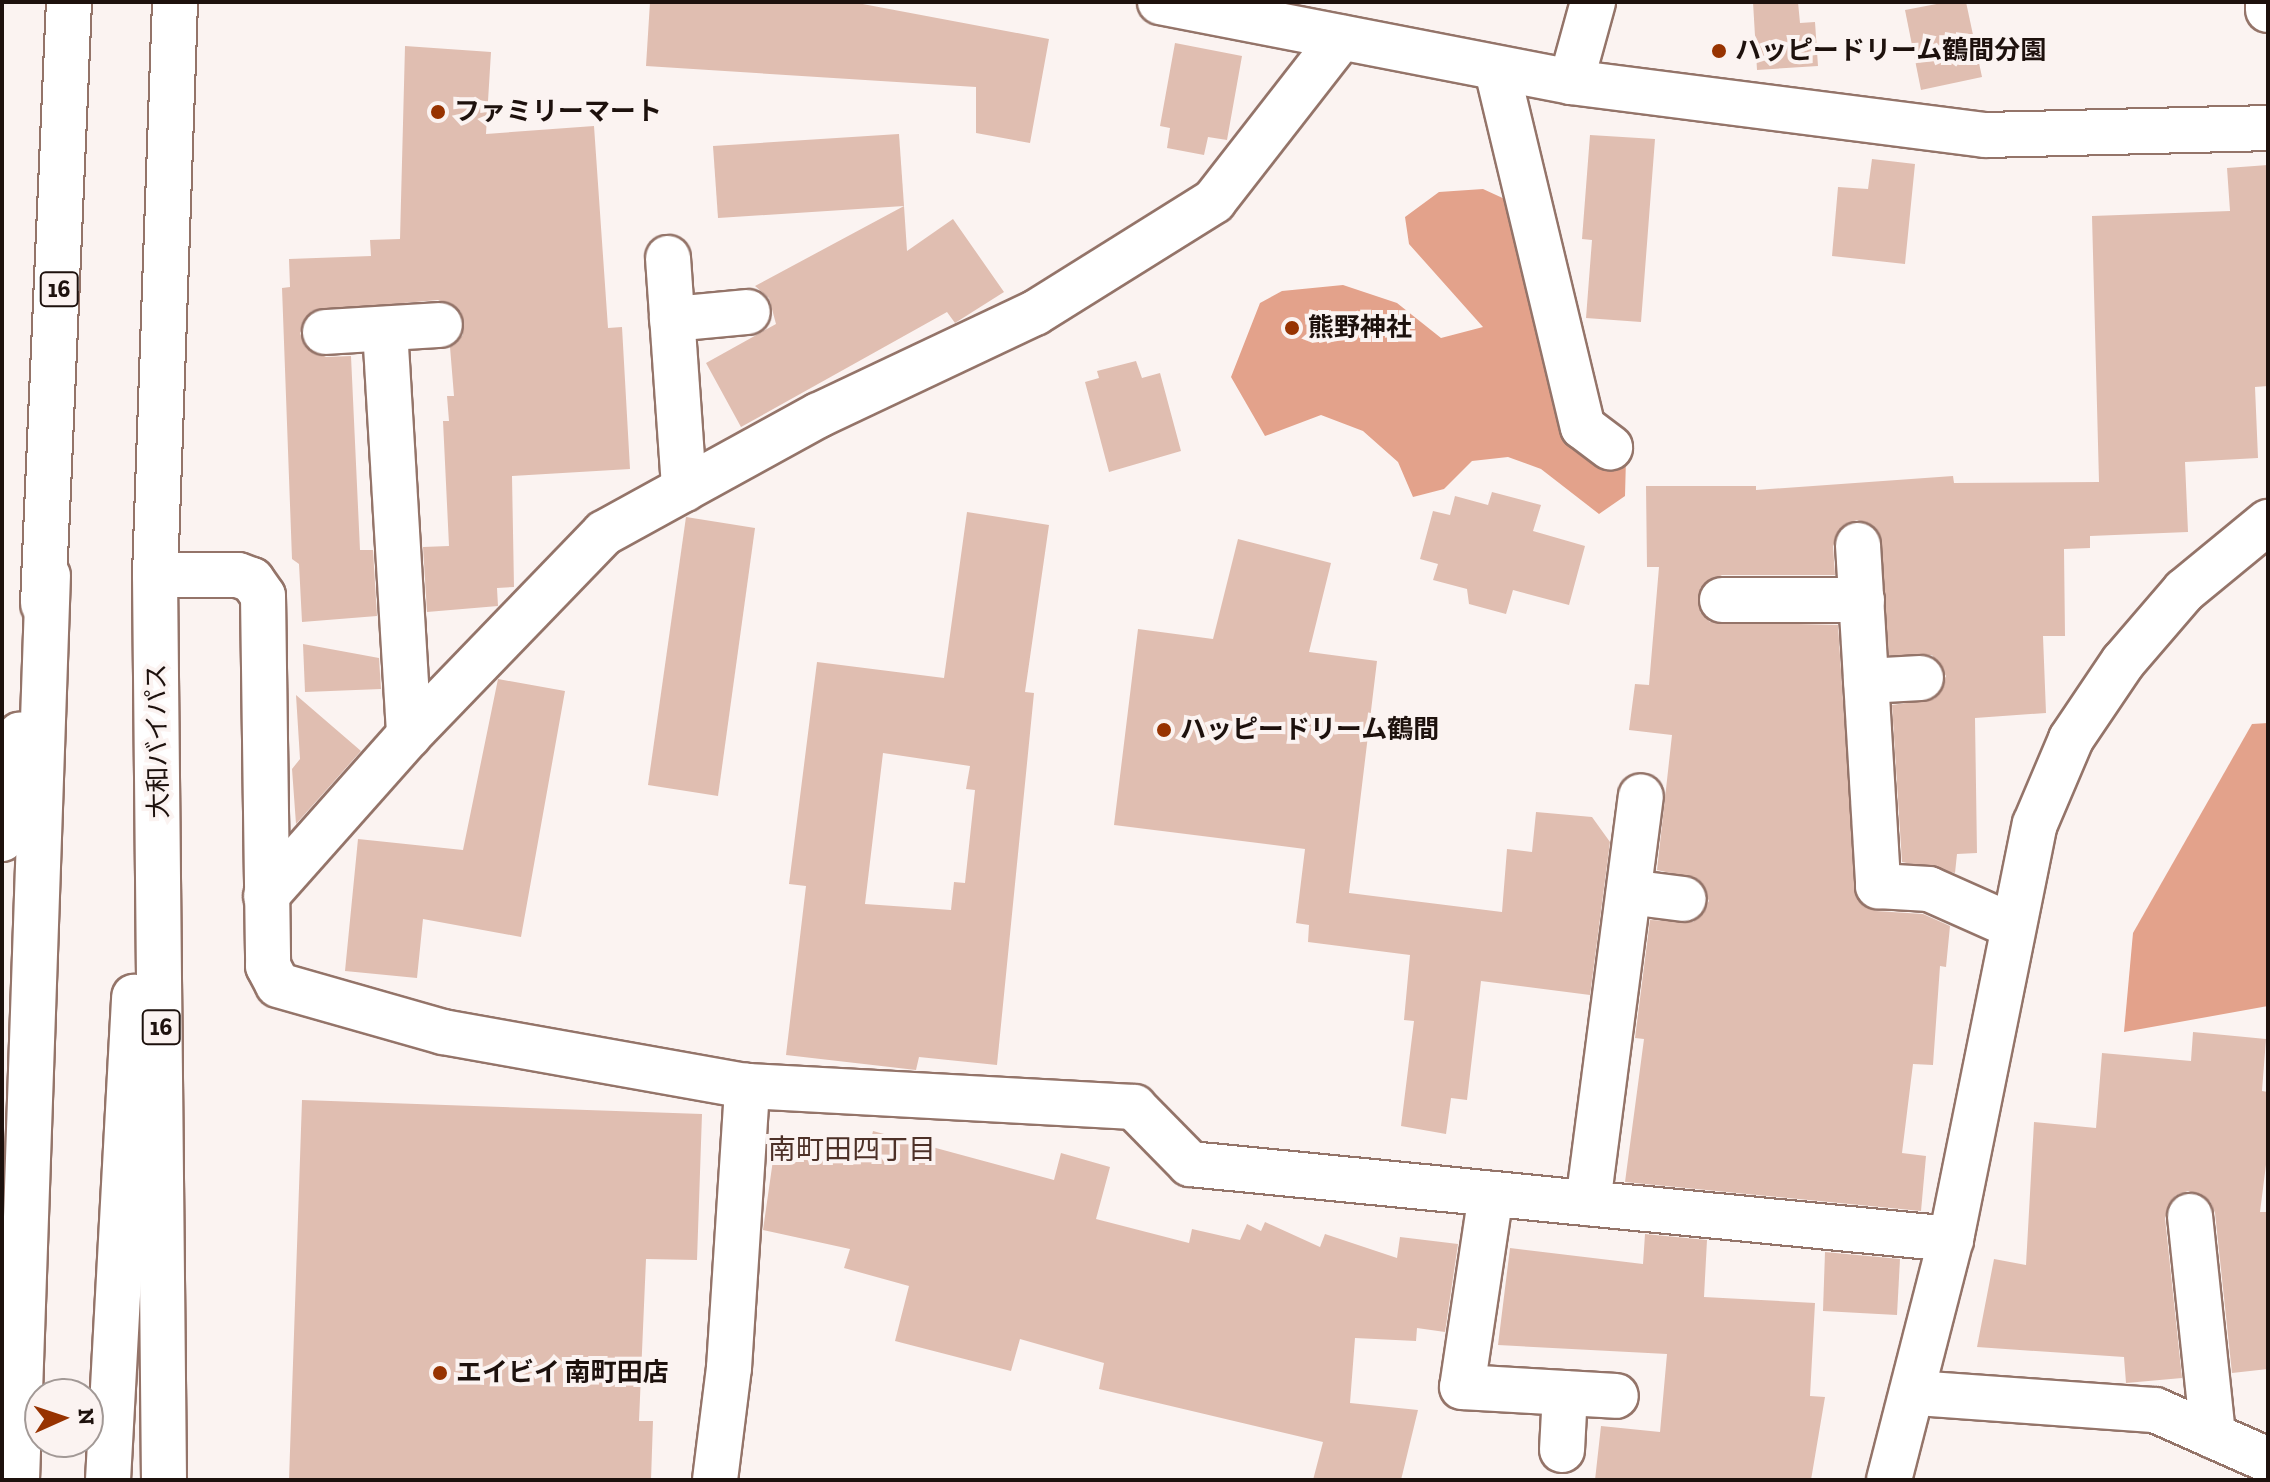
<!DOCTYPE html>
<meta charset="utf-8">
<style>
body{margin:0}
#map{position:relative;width:2270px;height:1482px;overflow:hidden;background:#fbf3f1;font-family:"Zilla Slab","Noto Sans JP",serif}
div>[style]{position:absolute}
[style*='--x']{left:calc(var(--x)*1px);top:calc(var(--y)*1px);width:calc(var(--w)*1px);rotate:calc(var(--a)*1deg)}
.forest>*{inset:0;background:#e3a28b}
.building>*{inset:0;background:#e0beb1}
.roads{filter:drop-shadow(2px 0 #947469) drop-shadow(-2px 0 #947469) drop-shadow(0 2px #947469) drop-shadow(0 -2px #947469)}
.minor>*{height:44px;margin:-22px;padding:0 22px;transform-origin:22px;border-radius:22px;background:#fff}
.highway>*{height:44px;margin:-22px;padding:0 22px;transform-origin:22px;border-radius:22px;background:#fff}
.dots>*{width:22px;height:22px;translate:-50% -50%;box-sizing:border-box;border:4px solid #fbf3f1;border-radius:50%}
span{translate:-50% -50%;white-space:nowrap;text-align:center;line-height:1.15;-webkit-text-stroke:8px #fbf3f1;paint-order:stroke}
.shield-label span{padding:2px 6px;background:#fbf3f1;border:2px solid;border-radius:6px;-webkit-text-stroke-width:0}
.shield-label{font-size:24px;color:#1d110d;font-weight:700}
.poi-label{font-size:26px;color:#1d110d;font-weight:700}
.left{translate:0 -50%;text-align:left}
.street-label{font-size:26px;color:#1d110d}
.neighbourhood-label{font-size:28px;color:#4d3128}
.frame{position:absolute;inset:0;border:4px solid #1d110d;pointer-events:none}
.north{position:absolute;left:24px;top:1378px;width:80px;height:80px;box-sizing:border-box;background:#fbf3f1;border:2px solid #a29996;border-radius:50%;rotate:87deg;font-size:22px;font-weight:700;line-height:32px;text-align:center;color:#1d110d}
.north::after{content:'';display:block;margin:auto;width:28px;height:36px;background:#973301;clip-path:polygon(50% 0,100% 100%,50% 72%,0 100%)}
</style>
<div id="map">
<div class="forest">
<i style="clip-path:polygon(1483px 189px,1531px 211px,1595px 420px,1626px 458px,1625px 496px,1599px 514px,1541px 469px,1508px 457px,1472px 461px,1444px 489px,1413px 497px,1398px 462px,1363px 431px,1321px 415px,1265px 436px,1231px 377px,1260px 303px,1282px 291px,1343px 285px,1397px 303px,1441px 338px,1483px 327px,1409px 244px,1405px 217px,1439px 192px)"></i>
<i style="clip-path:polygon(2268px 723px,2268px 1006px,2124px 1032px,2133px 933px,2252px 724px)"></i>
</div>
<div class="building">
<i style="clip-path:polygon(650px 2px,852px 2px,1049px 39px,1030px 143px,976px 133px,976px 87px,646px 66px)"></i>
<i style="clip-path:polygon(1753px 2px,1798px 2px,1800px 23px,1815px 22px,1818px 66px,1757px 70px)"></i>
<i style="clip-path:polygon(1947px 2px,1966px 2px,1982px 77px,1921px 90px,1905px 10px)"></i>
<i style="clip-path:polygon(1175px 43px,1242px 56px,1227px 140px,1208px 137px,1204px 155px,1167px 148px,1170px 128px,1160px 126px)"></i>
<i style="clip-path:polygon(405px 46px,491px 52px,486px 134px,594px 126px,608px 328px,622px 327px,630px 469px,512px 476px,514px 587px,497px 588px,498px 606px,427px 612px,423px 547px,449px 546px,443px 421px,449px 421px,447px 396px,454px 396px,450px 347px,463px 335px,461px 312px,438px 300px,312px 311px,300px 333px,305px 346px,326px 357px,351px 356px,360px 550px,373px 550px,377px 616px,302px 622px,299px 564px,292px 559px,282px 288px,290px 287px,289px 259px,371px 256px,370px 240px,400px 239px)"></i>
<i style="clip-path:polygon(899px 134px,904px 206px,718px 218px,713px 146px)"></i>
<i style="clip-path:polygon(1590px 135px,1655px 139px,1641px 322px,1586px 318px,1592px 240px,1582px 239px)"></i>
<i style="clip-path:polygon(1872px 159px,1915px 164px,1905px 264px,1832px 256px,1838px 187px,1868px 189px)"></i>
<i style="clip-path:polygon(2268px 165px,2268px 386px,2255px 387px,2258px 458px,2185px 462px,2188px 532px,2090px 536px,2090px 548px,2064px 549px,2065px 636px,2043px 636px,2046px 713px,1975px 718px,1977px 853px,1957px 854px,1955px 873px,1902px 862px,1892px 705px,1934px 699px,1946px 676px,1932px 655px,1889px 655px,1878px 531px,1857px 520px,1844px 525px,1833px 546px,1835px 575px,1722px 575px,1700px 588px,1700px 612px,1710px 622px,1838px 625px,1856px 898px,1876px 911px,1923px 914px,1950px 926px,1946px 967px,1940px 966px,1933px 1065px,1913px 1064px,1902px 1153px,1926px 1156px,1921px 1211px,1625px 1182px,1644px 1039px,1635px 1038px,1650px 920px,1693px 922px,1709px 901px,1698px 879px,1657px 870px,1672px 735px,1629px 730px,1635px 684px,1649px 685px,1659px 567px,1647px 567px,1646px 486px,1756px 486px,1756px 490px,1953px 476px,1954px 483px,2099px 482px,2092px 216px,2230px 211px,2227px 168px)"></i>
<i style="clip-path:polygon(904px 206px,907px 251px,953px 219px,1004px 292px,955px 323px,947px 312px,741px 427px,706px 363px,776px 324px,769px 298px,755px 286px)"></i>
<i style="clip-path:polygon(1136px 361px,1142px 378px,1160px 373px,1181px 451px,1109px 472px,1085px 382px,1099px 378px,1097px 371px)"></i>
<i style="clip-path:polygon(1492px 492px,1541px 505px,1533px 531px,1585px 546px,1569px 605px,1513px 590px,1506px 614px,1469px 604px,1467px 589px,1433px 580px,1438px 564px,1420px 559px,1433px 511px,1450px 515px,1455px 496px,1488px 505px)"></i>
<i style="clip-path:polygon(evenodd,967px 512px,1049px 525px,1025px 692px,1034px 693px,997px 1065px,919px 1057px,916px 1070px,786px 1055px,806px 886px,789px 884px,817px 662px,944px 678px,967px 512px,883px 753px,970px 766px,966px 789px,975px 790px,965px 883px,954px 882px,951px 910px,865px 904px,883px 753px)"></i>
<i style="clip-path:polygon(686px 517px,755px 528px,718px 796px,648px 785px)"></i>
<i style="clip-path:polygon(1238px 539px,1331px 563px,1309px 652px,1377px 661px,1349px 893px,1502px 912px,1507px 849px,1532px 852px,1536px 812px,1592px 817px,1610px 842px,1590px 995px,1481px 981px,1467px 1100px,1451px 1098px,1446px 1134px,1401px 1126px,1414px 1021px,1404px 1020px,1410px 955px,1308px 942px,1309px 925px,1296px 923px,1305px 849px,1114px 825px,1138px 629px,1213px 639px)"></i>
<i style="clip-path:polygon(303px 644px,379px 658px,381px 689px,305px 692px)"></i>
<i style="clip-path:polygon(498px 679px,565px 691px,521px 937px,423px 919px,417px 978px,345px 971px,358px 839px,463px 850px)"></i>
<i style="clip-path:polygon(296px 695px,361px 751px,296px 824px,292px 769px,300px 759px)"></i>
<i style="clip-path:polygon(2193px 1032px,2266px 1039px,2262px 1091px,2268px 1092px,2268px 1149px,2260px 1212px,2268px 1212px,2268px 1369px,2232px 1373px,2215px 1213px,2210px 1201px,2188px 1191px,2175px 1196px,2165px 1218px,2182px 1378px,2126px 1383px,2124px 1357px,1977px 1347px,1994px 1259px,2026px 1265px,2034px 1122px,2096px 1128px,2102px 1053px,2191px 1061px)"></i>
<i style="clip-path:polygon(302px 1100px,702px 1114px,697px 1260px,646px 1259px,639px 1421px,653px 1421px,651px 1480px,289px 1480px)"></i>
<i style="clip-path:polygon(873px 1131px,1054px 1180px,1061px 1153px,1110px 1167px,1096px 1219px,1189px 1243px,1192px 1229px,1240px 1240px,1247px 1224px,1261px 1231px,1265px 1222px,1320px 1247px,1325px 1234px,1397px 1258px,1400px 1237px,1458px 1244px,1445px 1332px,1417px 1328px,1416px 1341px,1355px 1338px,1350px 1403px,1418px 1410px,1401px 1480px,1313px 1480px,1323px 1442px,1099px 1389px,1104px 1363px,1020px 1339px,1011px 1371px,895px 1341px,909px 1286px,844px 1268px,850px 1249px,763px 1230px,776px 1139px,866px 1160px)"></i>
<i style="clip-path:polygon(1645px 1234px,1707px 1240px,1704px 1297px,1815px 1303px,1810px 1396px,1825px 1397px,1811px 1480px,1595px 1480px,1601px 1426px,1660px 1432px,1667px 1354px,1498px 1345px,1510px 1248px,1643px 1264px)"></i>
<i style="clip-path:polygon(1825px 1252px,1900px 1259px,1897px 1315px,1823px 1311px)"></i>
</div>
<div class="roads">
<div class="minor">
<i style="--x:1160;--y:2;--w:419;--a:11"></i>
<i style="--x:1571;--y:82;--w:417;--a:7.3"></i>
<i style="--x:1985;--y:135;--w:283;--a:-1.4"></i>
<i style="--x:2268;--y:2;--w:8;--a:90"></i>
<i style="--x:1497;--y:70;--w:367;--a:76.5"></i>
<i style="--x:1583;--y:427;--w:34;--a:37"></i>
<i style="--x:1571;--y:82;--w:83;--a:-74.6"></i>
<i style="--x:668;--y:258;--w:232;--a:86"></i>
<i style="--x:672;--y:319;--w:76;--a:-5.3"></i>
<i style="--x:385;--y:329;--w:407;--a:86.6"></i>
<i style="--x:325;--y:332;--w:115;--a:-3.5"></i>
<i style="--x:1858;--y:545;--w:342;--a:86.6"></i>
<i style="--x:1878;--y:886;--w:51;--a:3.4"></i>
<i style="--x:1929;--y:889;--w:91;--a:24"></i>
<i style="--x:155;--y:575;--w:83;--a:0"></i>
<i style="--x:238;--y:575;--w:15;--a:20"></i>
<i style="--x:252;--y:580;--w:19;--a:55"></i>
<i style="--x:263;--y:596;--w:370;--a:89.2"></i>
<i style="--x:268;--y:966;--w:21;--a:62"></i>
<i style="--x:278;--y:985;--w:172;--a:15.9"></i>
<i style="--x:443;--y:1032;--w:309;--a:10.1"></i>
<i style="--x:747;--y:1086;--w:388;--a:3.1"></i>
<i style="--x:1134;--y:1107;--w:80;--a:45.5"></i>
<i style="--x:1190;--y:1164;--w:765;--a:5.63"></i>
<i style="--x:1722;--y:600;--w:140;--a:0"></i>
<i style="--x:1866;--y:681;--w:55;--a:-3.1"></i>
<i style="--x:1629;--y:892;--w:55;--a:7.3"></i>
<i style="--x:266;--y:896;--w:215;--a:-48.4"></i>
<i style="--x:409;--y:735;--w:281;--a:-46"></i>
<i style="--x:604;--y:533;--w:245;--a:-28.8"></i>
<i style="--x:819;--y:415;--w:239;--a:-25.3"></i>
<i style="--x:1035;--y:313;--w:211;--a:-32"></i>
<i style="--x:1214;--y:201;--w:207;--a:-52.1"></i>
<i style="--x:1491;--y:1194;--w:195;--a:98.5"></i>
<i style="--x:1462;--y:1387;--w:154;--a:3.3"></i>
<i style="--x:1588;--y:1203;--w:410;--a:-82.6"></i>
<i style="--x:2190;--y:1216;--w:221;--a:84"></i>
<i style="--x:1915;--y:1393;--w:241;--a:4.1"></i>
<i style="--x:2155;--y:1410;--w:124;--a:23.9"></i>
<i style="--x:1562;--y:1450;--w:57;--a:-87"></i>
<i style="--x:715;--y:1480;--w:113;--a:-82.9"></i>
<i style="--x:729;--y:1368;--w:283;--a:-86.3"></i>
<i style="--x:1889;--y:1480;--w:249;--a:-75.6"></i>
<i style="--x:1951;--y:1239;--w:423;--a:-78.6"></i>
<i style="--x:2035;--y:824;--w:92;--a:-67"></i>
<i style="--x:2071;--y:739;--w:93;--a:-56"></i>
<i style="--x:2123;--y:662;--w:94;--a:-49.3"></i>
<i style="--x:2184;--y:591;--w:109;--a:-39.4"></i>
</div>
<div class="highway">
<i style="--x:43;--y:604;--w:603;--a:-87.53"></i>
<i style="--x:2;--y:839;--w:106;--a:-80.2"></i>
<i style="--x:17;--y:1480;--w:905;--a:-88.04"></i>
<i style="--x:108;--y:1480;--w:484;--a:-86.9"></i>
<i style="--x:164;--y:1480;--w:905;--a:-90.57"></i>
<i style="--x:155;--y:575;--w:573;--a:-88"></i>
</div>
</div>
<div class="dots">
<i style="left:1719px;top:51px;background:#973301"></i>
<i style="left:438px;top:112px;background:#973301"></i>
<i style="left:1292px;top:328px;background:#973301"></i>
<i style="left:1164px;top:730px;background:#973301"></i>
<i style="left:440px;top:1373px;background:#973301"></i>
</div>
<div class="shield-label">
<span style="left:59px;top:289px">16</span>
<span style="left:161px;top:1027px">16</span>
</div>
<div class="poi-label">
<span class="left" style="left:1735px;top:51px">ハッピードリーム鶴間分園</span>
<span class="left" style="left:454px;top:112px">ファミリーマート</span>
<span class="left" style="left:1308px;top:328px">熊野神社</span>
<span class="left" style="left:1180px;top:730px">ハッピードリーム鶴間</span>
<span class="left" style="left:456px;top:1373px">エイビイ 南町田店</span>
</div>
<div class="street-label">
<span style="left:158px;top:741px;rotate:-91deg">大和バイパス</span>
</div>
<div class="neighbourhood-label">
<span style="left:852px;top:1150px">南町田四丁目</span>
</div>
<div class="frame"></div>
<div class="north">N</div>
</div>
